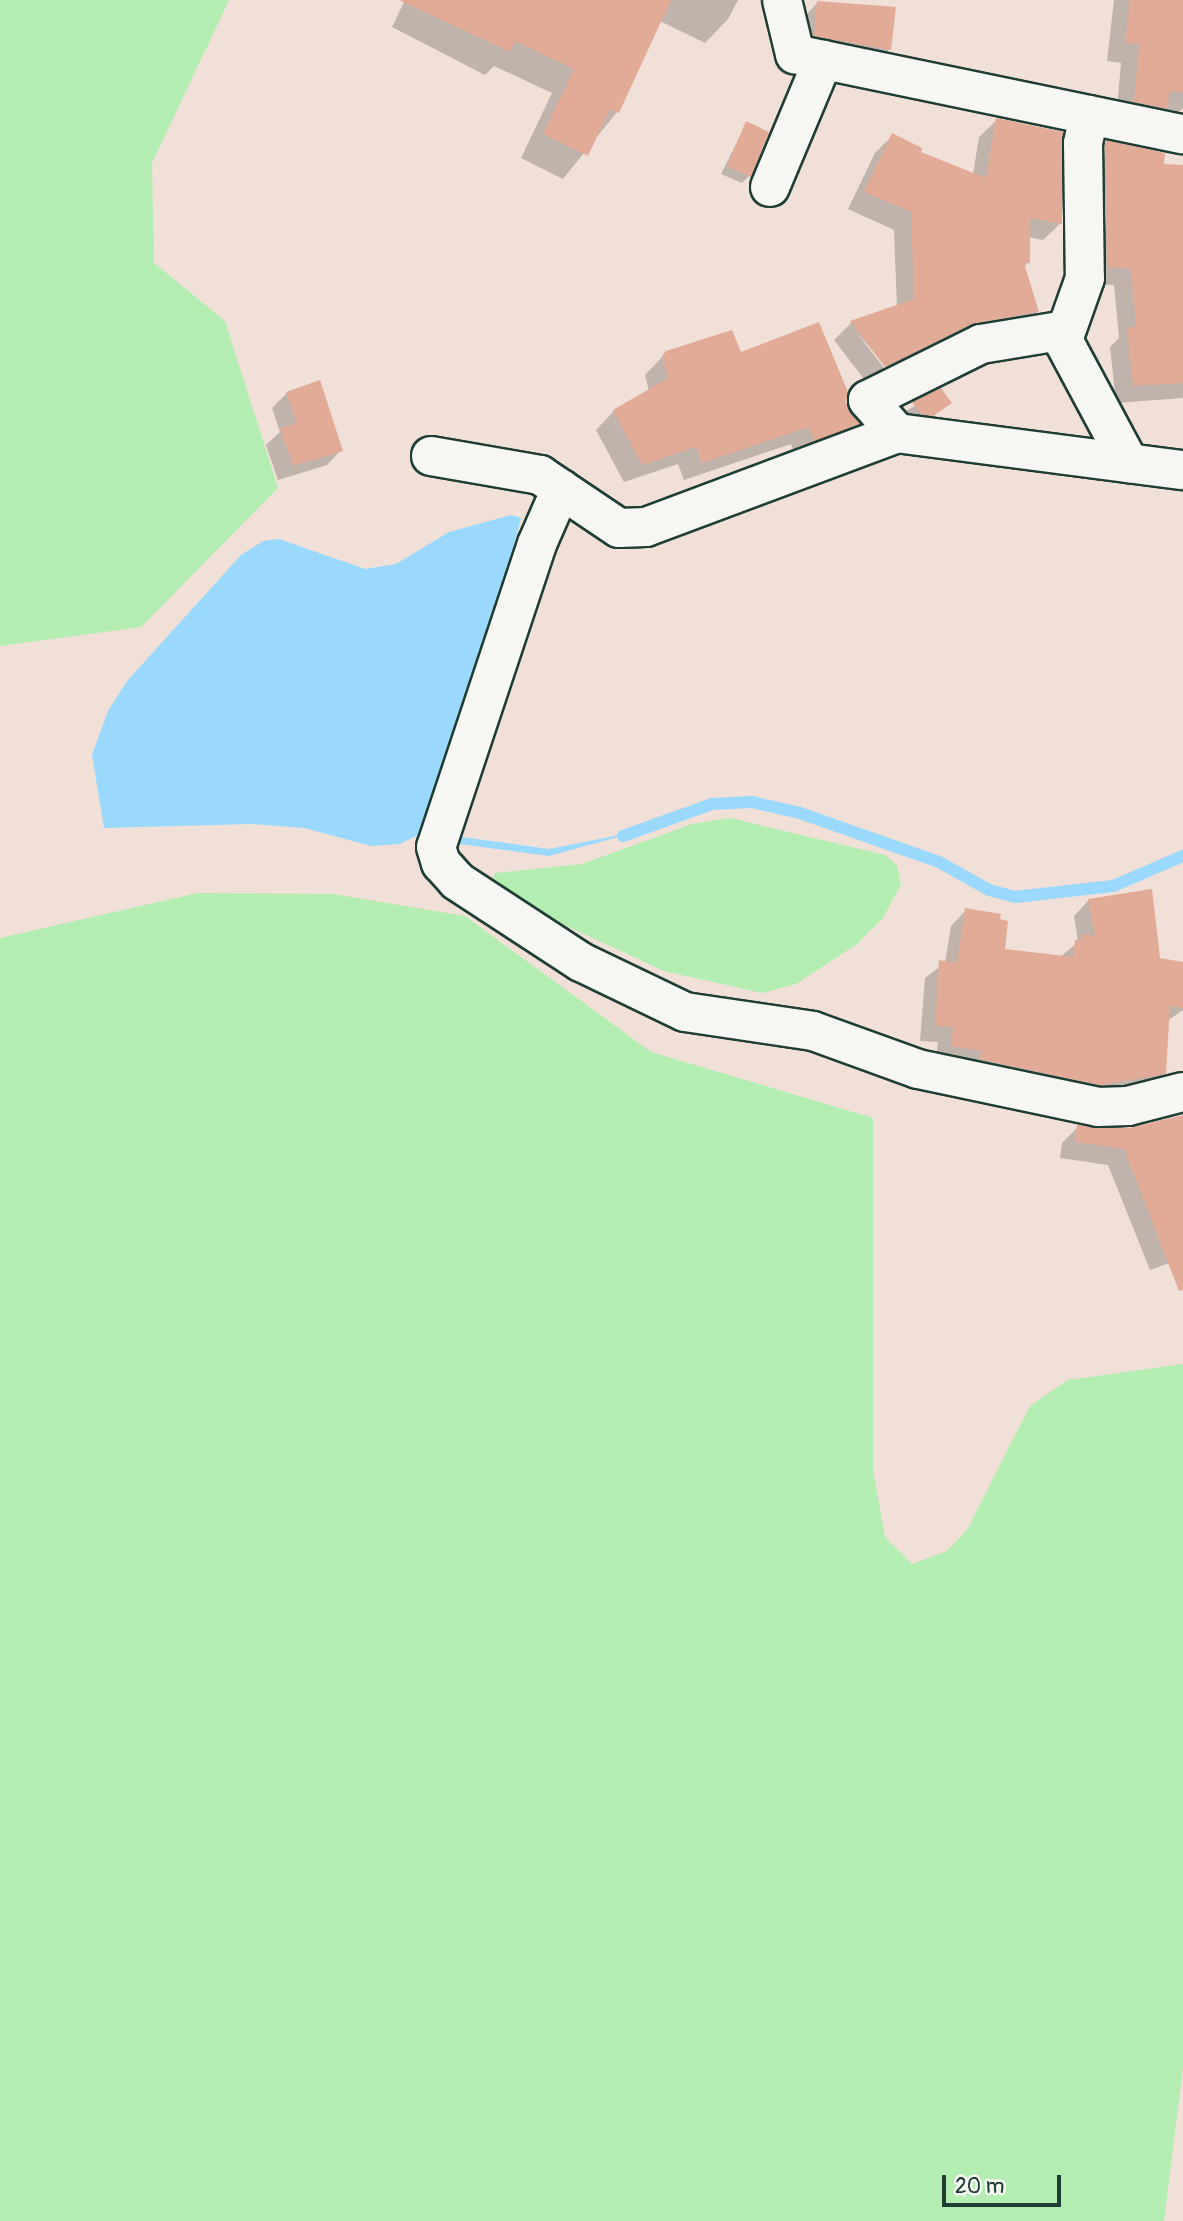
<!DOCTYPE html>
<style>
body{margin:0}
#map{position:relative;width:1183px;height:2221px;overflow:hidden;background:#f0e0d7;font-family:Pangolin,sans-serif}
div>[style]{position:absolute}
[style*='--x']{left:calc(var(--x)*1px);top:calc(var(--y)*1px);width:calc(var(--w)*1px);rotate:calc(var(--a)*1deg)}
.green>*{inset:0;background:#b3edb1}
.water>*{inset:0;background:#9bd9fc}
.shadow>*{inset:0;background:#0003}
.stream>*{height:12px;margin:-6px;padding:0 6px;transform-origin:6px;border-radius:6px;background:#9bd9fc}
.building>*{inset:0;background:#e1ab97}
.roads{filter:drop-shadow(2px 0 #1f3d34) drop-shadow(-2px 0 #1f3d34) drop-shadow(0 2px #1f3d34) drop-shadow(0 -2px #1f3d34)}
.minor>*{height:38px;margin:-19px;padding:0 19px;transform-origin:19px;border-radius:19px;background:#f6f6f2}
span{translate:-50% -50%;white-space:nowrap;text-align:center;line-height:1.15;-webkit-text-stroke:5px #f6f6f2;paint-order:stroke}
.scale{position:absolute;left:942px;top:2175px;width:119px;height:32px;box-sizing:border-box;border:4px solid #1f3d34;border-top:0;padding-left:9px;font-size:21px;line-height:24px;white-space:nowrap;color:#1f3d34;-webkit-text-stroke:5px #f6f6f2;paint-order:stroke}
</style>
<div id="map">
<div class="green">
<i style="clip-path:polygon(0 0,229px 0,152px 163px,154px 263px,225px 321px,278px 488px,141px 627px,0 646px)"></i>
<i style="clip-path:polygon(730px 818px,885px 855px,897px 865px,901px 884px,883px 918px,857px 944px,796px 984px,762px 993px,664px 971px,519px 904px,491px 884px,495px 873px,582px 864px,692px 824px)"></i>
<i style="clip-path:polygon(198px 893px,333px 894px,465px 916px,651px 1052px,873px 1118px,873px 1470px,885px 1537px,912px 1564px,947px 1551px,967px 1530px,1030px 1406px,1068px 1380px,1183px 1364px,1183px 2067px,1164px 2221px,0 2221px,0 938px)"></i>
</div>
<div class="water">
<i style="clip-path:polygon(511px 515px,521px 518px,484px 657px,420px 834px,400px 844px,371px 846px,304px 828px,252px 824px,104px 828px,92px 755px,108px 711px,127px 681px,241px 555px,263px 541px,279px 539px,365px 569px,396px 564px,449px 532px)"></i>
<i style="clip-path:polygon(640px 831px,549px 856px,459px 844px,462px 837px,549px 849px)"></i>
</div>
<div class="shadow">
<i style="clip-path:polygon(405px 0,738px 0,728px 19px,705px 43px,660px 21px,617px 112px,563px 179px,521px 158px,552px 93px,494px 66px,485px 75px,392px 27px)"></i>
<i style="clip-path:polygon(1114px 0,1183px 0,1183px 108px,1179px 112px,1164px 110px,1116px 120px,1121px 63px,1107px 61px)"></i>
<i style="clip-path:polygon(818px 2px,890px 49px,877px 61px,803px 48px,806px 15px)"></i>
<i style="clip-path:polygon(997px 120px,1061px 223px,1043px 240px,1028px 237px,1028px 263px,1023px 267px,1037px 312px,1020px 329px,891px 372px,854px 329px,888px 373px,867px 383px,834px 340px,851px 323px,897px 307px,894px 230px,848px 209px,875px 153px,892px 136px,918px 153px,973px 174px,979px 137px)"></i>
<i style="clip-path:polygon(746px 124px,749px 176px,742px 183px,721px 174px)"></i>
<i style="clip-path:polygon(1106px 142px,1161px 192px,1183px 233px,1183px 398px,1116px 403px,1110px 347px,1119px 338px,1114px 285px,1090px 284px,1089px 160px)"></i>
<i style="clip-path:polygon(667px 352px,739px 354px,845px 404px,857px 423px,840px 441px,796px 458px,791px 444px,684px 480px,678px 464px,624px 482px,596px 430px,614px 411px,649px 391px,645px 375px)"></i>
<i style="clip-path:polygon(941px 390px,950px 403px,924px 422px,914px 421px,906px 411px)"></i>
<i style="clip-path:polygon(287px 393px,341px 450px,327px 465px,278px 480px,266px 445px,280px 432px,272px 408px)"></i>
<i style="clip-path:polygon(1089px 900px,1158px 959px,1183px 963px,1183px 1010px,1167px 1021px,1164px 1073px,1148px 1089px,1083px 1100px,936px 1061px,938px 1042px,920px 1041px,925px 978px,945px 963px,951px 926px,966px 910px,1003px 951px,1060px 957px,1078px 942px,1074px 916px)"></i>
<i style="clip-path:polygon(1183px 1116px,1183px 1258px,1150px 1270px,1108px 1165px,1060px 1158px,1062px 1143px,1078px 1127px,1129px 1130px)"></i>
</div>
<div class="stream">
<i style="--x:623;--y:836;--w:95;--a:-19.8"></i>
<i style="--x:712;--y:804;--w:40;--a:-2.9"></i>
<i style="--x:752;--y:802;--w:49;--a:12.9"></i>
<i style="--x:800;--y:813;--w:147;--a:19.4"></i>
<i style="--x:939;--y:862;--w:57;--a:29.2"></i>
<i style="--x:989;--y:890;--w:27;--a:15"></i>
<i style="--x:1015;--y:897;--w:99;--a:-6.4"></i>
<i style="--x:1113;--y:886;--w:76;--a:-23.2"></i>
</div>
<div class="building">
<i style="clip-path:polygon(399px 0,671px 0,619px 113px,610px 109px,588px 156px,543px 134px,574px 69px,515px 41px,510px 52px)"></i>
<i style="clip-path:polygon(1130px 0,1183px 0,1183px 92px,1169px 91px,1168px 109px,1134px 102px,1139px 44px,1125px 43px)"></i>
<i style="clip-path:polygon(817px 1px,896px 7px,891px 50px,814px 36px)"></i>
<i style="clip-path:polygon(996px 118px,1063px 132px,1062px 224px,1030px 218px,1030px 263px,1024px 263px,1039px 312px,972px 324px,885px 367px,850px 321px,914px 299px,911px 212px,864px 192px,892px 133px,922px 148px,921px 152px,986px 178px)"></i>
<i style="clip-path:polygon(746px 121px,769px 132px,751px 177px,727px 166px)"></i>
<i style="clip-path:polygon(1106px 140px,1165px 153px,1164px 164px,1183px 165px,1183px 383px,1133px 386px,1127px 328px,1136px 327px,1131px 269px,1107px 267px)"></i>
<i style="clip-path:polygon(819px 322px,848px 392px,846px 403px,860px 424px,814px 441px,809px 427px,702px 463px,696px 447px,642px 465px,613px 410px,668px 378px,662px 356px,666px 351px,732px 330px,741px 352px)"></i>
<i style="clip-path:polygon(320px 380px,343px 451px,293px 466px,280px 428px,297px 423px,286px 392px)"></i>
<i style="clip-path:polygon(941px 388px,952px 403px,933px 416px,921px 414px,912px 402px)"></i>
<i style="clip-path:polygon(1152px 889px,1160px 958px,1183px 962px,1183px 1008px,1170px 1006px,1166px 1074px,1100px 1085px,979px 1059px,981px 1051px,951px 1046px,953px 1027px,935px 1026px,939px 960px,957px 963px,965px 908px,1001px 914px,1000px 919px,1008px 921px,1005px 949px,1073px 957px,1075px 940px,1081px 940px,1082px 934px,1095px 936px,1088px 899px)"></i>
<i style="clip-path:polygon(1183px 1115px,1183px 1290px,1179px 1291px,1124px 1149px,1075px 1142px,1077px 1125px,1129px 1128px)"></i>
</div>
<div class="roads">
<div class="minor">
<i style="--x:782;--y:0;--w:56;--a:76.5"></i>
<i style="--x:795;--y:54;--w:396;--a:11.7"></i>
<i style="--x:1089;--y:115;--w:29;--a:102"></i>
<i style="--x:1083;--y:143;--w:135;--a:89.2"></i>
<i style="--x:1085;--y:278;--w:66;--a:109.5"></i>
<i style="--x:1063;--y:340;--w:140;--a:61.8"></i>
<i style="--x:770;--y:187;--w:138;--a:-67.3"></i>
<i style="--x:897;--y:433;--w:44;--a:-131.3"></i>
<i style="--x:868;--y:400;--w:126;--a:-26.4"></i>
<i style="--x:981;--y:344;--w:86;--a:-9.4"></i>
<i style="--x:431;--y:456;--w:111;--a:9.9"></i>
<i style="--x:540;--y:475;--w:95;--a:33.9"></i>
<i style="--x:619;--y:528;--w:27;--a:-2"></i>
<i style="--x:646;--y:527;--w:268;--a:-20.5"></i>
<i style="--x:897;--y:433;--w:288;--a:7.4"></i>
<i style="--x:561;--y:489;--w:60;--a:113.6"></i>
<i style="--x:537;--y:544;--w:319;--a:108.4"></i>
<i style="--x:436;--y:847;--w:17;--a:73"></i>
<i style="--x:441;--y:863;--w:24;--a:48"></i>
<i style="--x:457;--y:881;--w:148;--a:33.2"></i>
<i style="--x:581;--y:962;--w:115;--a:25.7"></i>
<i style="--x:685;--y:1012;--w:129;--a:8.4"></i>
<i style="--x:813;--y:1031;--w:112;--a:19.9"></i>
<i style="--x:918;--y:1069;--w:184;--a:11.9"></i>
<i style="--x:1098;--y:1107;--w:30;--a:-2"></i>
<i style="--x:1128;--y:1106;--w:57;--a:-14.3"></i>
</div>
</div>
<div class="scale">20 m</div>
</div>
